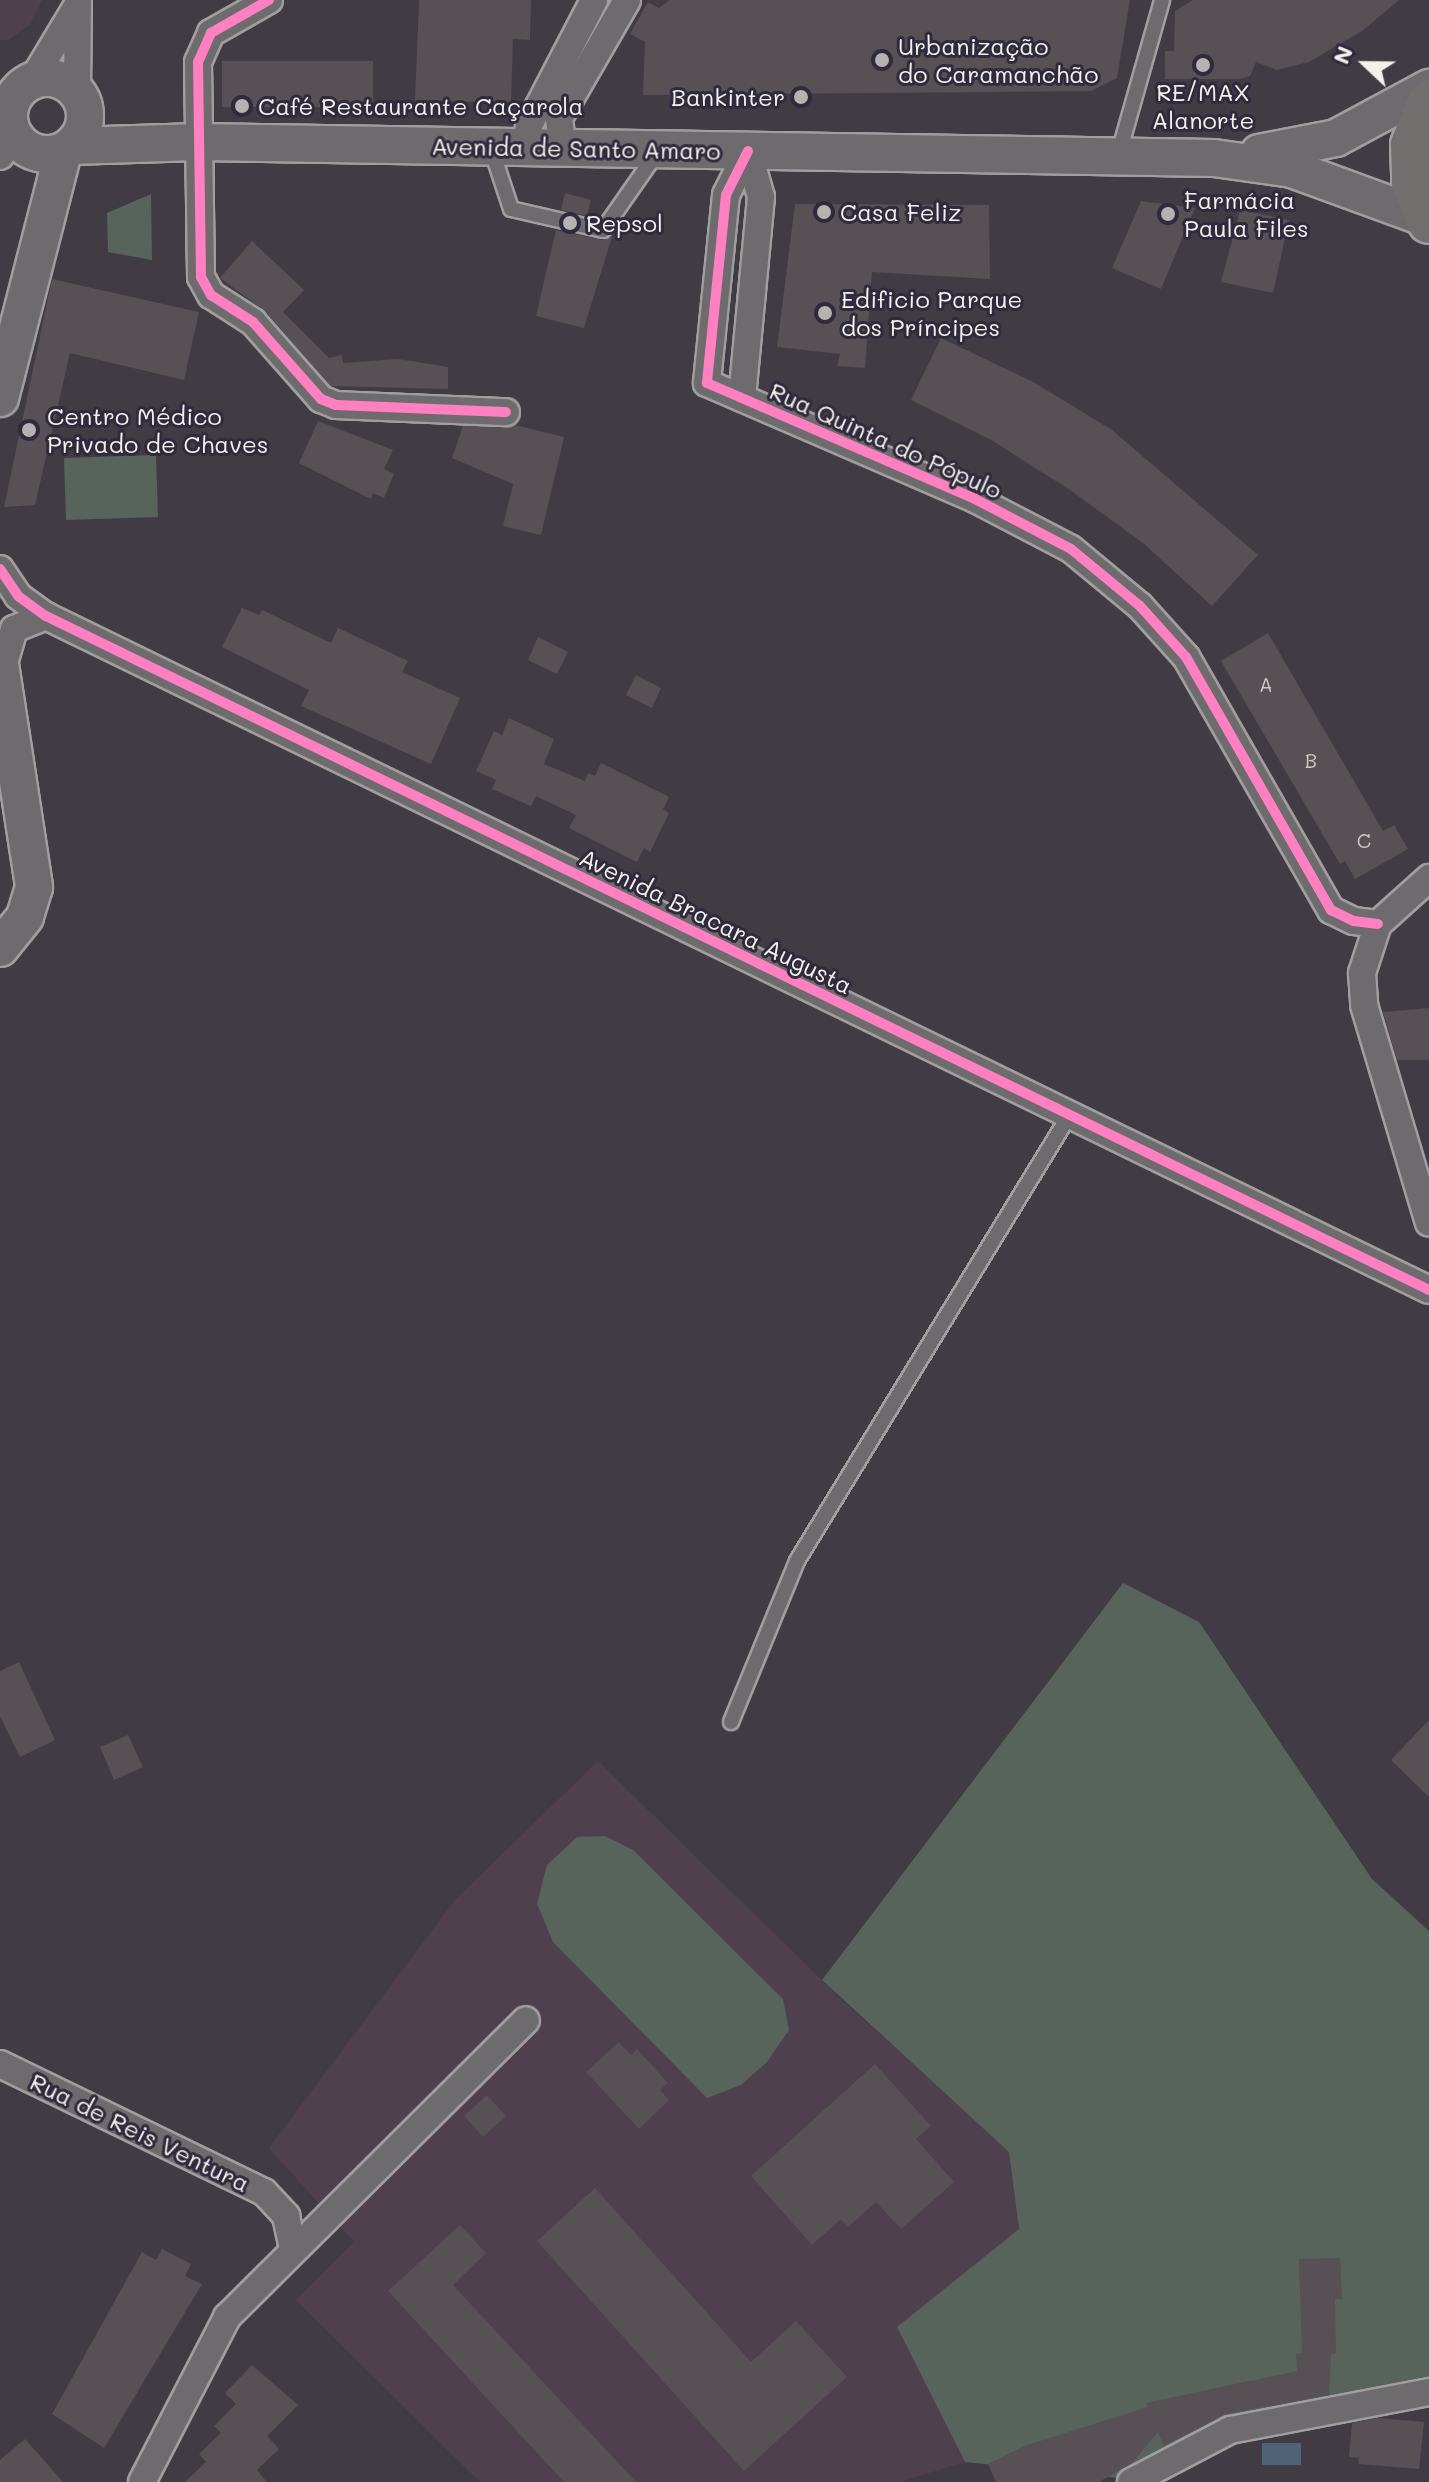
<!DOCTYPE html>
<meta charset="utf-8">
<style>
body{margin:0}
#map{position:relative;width:1429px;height:2482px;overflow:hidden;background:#413c44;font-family:Mali,sans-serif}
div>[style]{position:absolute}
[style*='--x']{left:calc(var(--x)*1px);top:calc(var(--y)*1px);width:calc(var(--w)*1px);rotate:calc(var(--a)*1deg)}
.built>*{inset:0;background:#4e414d}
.green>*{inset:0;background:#57635b}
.water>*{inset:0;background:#4f6376}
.building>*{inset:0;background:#575055}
.roads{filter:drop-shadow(2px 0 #a19ea0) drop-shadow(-2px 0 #a19ea0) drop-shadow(0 2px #a19ea0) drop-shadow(0 -2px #a19ea0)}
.service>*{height:14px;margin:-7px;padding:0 7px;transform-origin:7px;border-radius:7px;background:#6e6b6e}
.minor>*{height:26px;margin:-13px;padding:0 13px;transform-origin:13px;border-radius:13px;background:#6e6b6e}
.secondary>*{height:36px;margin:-18px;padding:0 18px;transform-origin:18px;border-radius:18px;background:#6e6b6e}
.secondary>.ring{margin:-18px;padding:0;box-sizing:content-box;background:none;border:36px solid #6e6b6e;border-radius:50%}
.primary>*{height:42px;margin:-21px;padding:0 21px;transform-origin:21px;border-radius:21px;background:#736f6f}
.cycleway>*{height:10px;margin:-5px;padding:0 5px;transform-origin:5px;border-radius:5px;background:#ff80c0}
.dots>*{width:22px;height:22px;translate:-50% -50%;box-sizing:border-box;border:4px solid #2f2a3d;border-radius:50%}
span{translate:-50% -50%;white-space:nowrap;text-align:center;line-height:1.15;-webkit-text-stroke:6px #2f2a3d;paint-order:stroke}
.number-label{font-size:20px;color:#cdc9c3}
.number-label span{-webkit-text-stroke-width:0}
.poi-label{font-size:24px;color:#f4f1e8}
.left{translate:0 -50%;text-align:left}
.right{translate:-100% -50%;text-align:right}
.street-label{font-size:24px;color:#f4f1e8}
.north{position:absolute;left:1325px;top:24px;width:80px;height:80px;-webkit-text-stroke:6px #2f2a3d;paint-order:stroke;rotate:292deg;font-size:22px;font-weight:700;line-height:32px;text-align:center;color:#f4f1e8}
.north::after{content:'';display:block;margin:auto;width:28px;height:36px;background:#f4f1e8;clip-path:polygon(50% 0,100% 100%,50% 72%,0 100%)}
</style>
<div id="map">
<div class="built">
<i style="clip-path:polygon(0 0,42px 0,30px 25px,8px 40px,0 40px)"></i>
<i style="clip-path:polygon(598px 1761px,844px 2002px,1009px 2151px,1019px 2229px,897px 2327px,965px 2462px,899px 2482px,480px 2482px,296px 2300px,354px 2242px,269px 2148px,455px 1900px)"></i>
</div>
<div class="green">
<i style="clip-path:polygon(151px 194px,152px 260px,108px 252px,107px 213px)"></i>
<i style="clip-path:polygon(156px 455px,158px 517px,66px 520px,64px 458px)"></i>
<i style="clip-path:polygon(1123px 1583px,1199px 1622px,1372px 1879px,1429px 1931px,1429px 2385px,1366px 2392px,1137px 2480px,965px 2462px,897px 2327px,1019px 2229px,1009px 2152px,822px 1980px)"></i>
<i style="clip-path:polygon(605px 1836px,633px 1850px,783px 1999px,789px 2030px,767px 2062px,741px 2085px,707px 2098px,553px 1942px,537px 1904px,547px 1865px,577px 1837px)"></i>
</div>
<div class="water">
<i style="clip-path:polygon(1301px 2443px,1301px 2465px,1262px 2465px,1262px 2443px)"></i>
</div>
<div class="building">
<i style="clip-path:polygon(419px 0,531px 0,530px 40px,513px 39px,511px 103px,415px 100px)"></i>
<i style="clip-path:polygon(670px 0,1130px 0,1117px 78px,1091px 91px,643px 95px,645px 42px,630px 34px,648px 2px,659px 8px)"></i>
<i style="clip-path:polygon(1193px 0,1399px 0,1362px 31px,1309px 62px,1277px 70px,1256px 62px,1250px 76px,1240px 79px,1165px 79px,1165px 51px,1174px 51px,1175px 11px)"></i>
<i style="clip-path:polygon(222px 61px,373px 61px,373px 107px,222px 107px)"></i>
<i style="clip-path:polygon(565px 193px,591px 200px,587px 216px,561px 210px)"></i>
<i style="clip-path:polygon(1141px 201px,1195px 208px,1161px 289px,1112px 268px)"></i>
<i style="clip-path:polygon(795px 204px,989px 205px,990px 279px,872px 272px,865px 368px,837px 366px,840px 354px,777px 347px)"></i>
<i style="clip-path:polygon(1240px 210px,1289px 220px,1273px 293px,1221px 282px)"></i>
<i style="clip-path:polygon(556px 230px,602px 240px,613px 233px,584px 328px,536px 316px)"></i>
<i style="clip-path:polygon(252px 241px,304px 290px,283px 312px,329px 358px,342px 355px,343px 363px,398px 359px,448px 367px,448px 389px,330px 386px,265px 311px,220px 278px)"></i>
<i style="clip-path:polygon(52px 279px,199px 312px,184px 380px,70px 353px,35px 505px,4px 507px)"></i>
<i style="clip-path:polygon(941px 338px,1035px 383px,1112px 430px,1258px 555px,1212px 606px,1143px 543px,1070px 490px,993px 441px,911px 400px)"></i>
<i style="clip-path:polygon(318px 421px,393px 450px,384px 469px,394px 474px,384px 498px,373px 493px,371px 499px,299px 463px)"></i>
<i style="clip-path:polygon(515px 425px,564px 437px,541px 535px,503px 526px,513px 484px,452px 458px,463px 426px)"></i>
<i style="clip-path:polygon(242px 608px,259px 615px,262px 610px,331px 643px,338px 628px,408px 661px,402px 672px,460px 698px,431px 764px,301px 706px,309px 690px,222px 647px)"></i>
<i style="clip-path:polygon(1268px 633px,1383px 831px,1394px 825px,1408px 849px,1355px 879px,1345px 861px,1340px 864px,1221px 661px)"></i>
<i style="clip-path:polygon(538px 637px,568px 652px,557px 674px,528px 660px)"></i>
<i style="clip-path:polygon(636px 675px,661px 688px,652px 708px,626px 695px)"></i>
<i style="clip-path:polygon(509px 718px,554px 739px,544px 764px,585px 781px,588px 773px,595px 776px,601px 763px,669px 797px,663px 809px,669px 813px,650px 852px,644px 848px,637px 862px,569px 828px,576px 815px,536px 796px,531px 806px,492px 789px,496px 780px,476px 771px,494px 731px,502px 735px)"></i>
<i style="clip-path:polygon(1429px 1008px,1429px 1060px,1397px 1060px,1383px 1012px)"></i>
<i style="clip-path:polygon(19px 1662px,55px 1740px,20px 1757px,0 1716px,0 1671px)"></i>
<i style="clip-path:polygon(1429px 1720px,1429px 1797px,1391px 1760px)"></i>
<i style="clip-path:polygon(128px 1735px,143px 1767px,114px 1780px,100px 1747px)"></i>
<i style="clip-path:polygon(619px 2042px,631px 2055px,637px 2049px,668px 2083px,660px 2090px,669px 2100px,639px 2129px,586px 2072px)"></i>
<i style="clip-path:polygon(875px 2064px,931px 2126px,916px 2139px,954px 2182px,901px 2229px,876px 2202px,848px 2227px,841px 2219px,812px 2245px,751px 2176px)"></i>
<i style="clip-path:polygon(487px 2095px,506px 2116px,483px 2137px,464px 2116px)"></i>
<i style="clip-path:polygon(595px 2188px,751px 2362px,796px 2321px,847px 2377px,744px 2471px,537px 2241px)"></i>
<i style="clip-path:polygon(460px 2225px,486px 2253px,453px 2285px,636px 2482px,564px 2482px,388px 2291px)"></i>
<i style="clip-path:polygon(162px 2249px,191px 2264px,185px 2276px,202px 2284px,104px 2448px,52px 2414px,142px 2252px,156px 2260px)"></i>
<i style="clip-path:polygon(1340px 2258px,1342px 2299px,1335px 2299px,1336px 2354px,1331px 2354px,1329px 2395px,1227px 2414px,1164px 2446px,1158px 2432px,1131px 2464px,1099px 2482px,996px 2482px,988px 2464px,1024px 2446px,1148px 2407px,1146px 2403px,1297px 2371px,1296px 2354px,1302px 2353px,1299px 2259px)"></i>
<i style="clip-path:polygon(252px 2365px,298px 2405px,267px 2436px,279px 2449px,257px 2470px,267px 2482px,185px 2482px,206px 2462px,199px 2454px,221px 2433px,214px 2426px,236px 2404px,225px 2393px)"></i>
<i style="clip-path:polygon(1379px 2418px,1424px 2422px,1419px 2469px,1358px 2464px,1359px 2458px,1349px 2457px,1352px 2423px)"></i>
<i style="clip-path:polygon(25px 2439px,42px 2458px,63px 2482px,0 2482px,0 2460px)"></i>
</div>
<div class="roads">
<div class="service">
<i style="--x:491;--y:148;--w:64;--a:71.8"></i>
<i style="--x:511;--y:209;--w:94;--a:12.9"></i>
<i style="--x:603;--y:230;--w:93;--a:-55.1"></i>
<i style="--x:1118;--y:156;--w:162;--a:-74.2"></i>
<i style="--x:731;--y:1722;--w:174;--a:-67.7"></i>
<i style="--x:797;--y:1561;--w:522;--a:-58.57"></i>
</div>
<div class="minor">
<i style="--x:269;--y:0;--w:67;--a:150.4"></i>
<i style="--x:211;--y:33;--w:32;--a:114"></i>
<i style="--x:198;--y:62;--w:215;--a:89.2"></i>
<i style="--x:201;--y:277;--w:21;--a:61"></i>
<i style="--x:211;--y:295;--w:50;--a:32.7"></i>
<i style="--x:253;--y:322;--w:103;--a:48.6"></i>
<i style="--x:321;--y:399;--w:16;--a:22"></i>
<i style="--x:336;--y:405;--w:170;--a:2.4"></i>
<i style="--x:32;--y:81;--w:87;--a:-59"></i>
<i style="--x:77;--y:92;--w:92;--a:-89.4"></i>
<i style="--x:526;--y:147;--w:22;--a:-82"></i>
<i style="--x:529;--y:125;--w:141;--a:-62.5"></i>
<i style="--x:563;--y:148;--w:30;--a:-98"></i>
<i style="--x:559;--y:118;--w:136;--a:-60"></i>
<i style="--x:748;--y:151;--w:49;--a:116.6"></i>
<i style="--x:726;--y:195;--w:189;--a:95.8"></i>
<i style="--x:707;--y:383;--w:292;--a:23.4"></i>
<i style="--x:975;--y:499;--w:108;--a:27.5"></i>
<i style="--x:1071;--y:549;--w:89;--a:39.6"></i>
<i style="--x:1140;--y:606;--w:69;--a:48"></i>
<i style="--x:1186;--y:657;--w:292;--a:60.2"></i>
<i style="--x:1331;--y:910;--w:25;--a:26"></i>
<i style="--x:1354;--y:921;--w:24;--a:7"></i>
<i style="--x:0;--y:156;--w:24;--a:-52"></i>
<i style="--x:742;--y:398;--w:202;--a:-84.6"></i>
<i style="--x:761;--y:197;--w:48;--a:-105.8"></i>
<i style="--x:0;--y:569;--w:32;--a:56"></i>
<i style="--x:18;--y:596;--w:34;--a:36"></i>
<i style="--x:46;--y:616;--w:1538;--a:25.98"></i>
<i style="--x:1;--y:674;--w:47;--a:-73.9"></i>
<i style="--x:14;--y:629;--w:35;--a:-22"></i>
<i style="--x:1378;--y:924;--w:52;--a:108.1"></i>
<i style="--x:1362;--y:973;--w:32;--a:86"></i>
<i style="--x:1364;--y:1005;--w:227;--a:73.4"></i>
<i style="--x:1378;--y:924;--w:69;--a:-42"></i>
<i style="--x:0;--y:2064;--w:293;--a:25.9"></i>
<i style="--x:264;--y:2192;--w:33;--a:47"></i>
<i style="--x:286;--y:2216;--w:33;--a:78"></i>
<i style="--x:142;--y:2482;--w:186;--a:-62.7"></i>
<i style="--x:227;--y:2317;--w:421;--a:-44.8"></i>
<i style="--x:1131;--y:2482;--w:112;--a:-27.7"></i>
<i style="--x:1230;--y:2430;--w:203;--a:-10.8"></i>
</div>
<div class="secondary">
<i class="ring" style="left:9px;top:78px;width:40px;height:40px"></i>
<i style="--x:72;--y:146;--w:126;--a:-1.8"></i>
<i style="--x:198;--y:142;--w:1016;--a:0.9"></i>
<i style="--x:1214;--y:158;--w:79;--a:8"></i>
<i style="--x:1292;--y:169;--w:143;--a:20.1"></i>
<i style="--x:1259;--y:153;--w:78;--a:-11"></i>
<i style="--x:1336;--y:138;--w:106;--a:-28.3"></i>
<i style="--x:0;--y:398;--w:254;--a:-75.6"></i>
<i style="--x:0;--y:664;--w:226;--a:81.3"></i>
<i style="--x:34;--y:887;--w:31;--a:107"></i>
<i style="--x:25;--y:917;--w:40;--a:129"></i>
</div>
<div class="primary">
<i style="--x:1429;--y:102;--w:46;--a:111.6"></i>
<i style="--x:1412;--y:145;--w:38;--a:88"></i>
<i style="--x:1413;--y:183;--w:42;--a:67.7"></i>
</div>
</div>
<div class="cycleway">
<i style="--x:269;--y:0;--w:67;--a:150.4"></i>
<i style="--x:211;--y:33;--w:32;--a:114"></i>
<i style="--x:198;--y:62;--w:215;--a:89.2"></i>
<i style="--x:201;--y:277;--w:21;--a:61"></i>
<i style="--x:211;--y:295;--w:50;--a:32.7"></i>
<i style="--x:253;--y:322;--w:103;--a:48.6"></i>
<i style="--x:321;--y:399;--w:16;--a:22"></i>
<i style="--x:336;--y:405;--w:170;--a:2.4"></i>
<i style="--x:748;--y:151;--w:49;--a:116.6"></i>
<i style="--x:726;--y:195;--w:189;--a:95.8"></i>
<i style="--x:707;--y:383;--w:292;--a:23.4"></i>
<i style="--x:975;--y:499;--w:108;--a:27.5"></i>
<i style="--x:1071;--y:549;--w:89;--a:39.6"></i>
<i style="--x:1140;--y:606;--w:69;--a:48"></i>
<i style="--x:1186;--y:657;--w:292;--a:60.2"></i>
<i style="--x:1331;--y:910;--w:25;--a:26"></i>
<i style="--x:1354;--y:921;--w:24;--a:7"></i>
<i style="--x:0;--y:569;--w:32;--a:56"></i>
<i style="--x:18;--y:596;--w:34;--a:36"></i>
<i style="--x:46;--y:616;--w:1538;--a:25.98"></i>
</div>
<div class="dots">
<i style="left:882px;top:60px;background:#b5b2af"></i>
<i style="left:1203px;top:65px;background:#b5b2af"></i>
<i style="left:801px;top:97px;background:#b5b2af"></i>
<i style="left:242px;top:106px;background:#b5b2af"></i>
<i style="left:824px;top:212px;background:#b5b2af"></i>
<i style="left:1168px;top:214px;background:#b5b2af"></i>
<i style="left:570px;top:223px;background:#b5b2af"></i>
<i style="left:825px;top:313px;background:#b5b2af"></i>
<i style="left:29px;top:430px;background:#b5b2af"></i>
</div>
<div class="number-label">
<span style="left:1266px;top:684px">A</span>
<span style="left:1311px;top:760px">B</span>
<span style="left:1364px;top:840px">C</span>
</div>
<div class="poi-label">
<span class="left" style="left:898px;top:60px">Urbanização<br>do Caramanchão</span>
<span style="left:1203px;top:106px">RE/MAX<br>Alanorte</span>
<span class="right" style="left:785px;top:97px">Bankinter</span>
<span class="left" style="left:258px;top:106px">Café Restaurante Caçarola</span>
<span class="left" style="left:1184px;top:214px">Farmácia<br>Paula Files</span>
<span class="left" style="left:840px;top:212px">Casa Feliz</span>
<span class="left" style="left:586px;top:223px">Repsol</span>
<span class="left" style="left:841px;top:313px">Edificio Parque<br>dos Príncipes</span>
<span class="left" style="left:47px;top:430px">Centro Médico<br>Privado de Chaves</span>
</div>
<div class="street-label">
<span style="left:576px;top:148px;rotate:1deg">Avenida de Santo Amaro</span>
<span style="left:886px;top:440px;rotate:24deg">Rua Quinta do Pópulo</span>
<span style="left:716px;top:921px;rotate:26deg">Avenida Bracara Augusta</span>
<span style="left:140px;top:2132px;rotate:26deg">Rua de Reis Ventura</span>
</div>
<div class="north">N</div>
</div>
